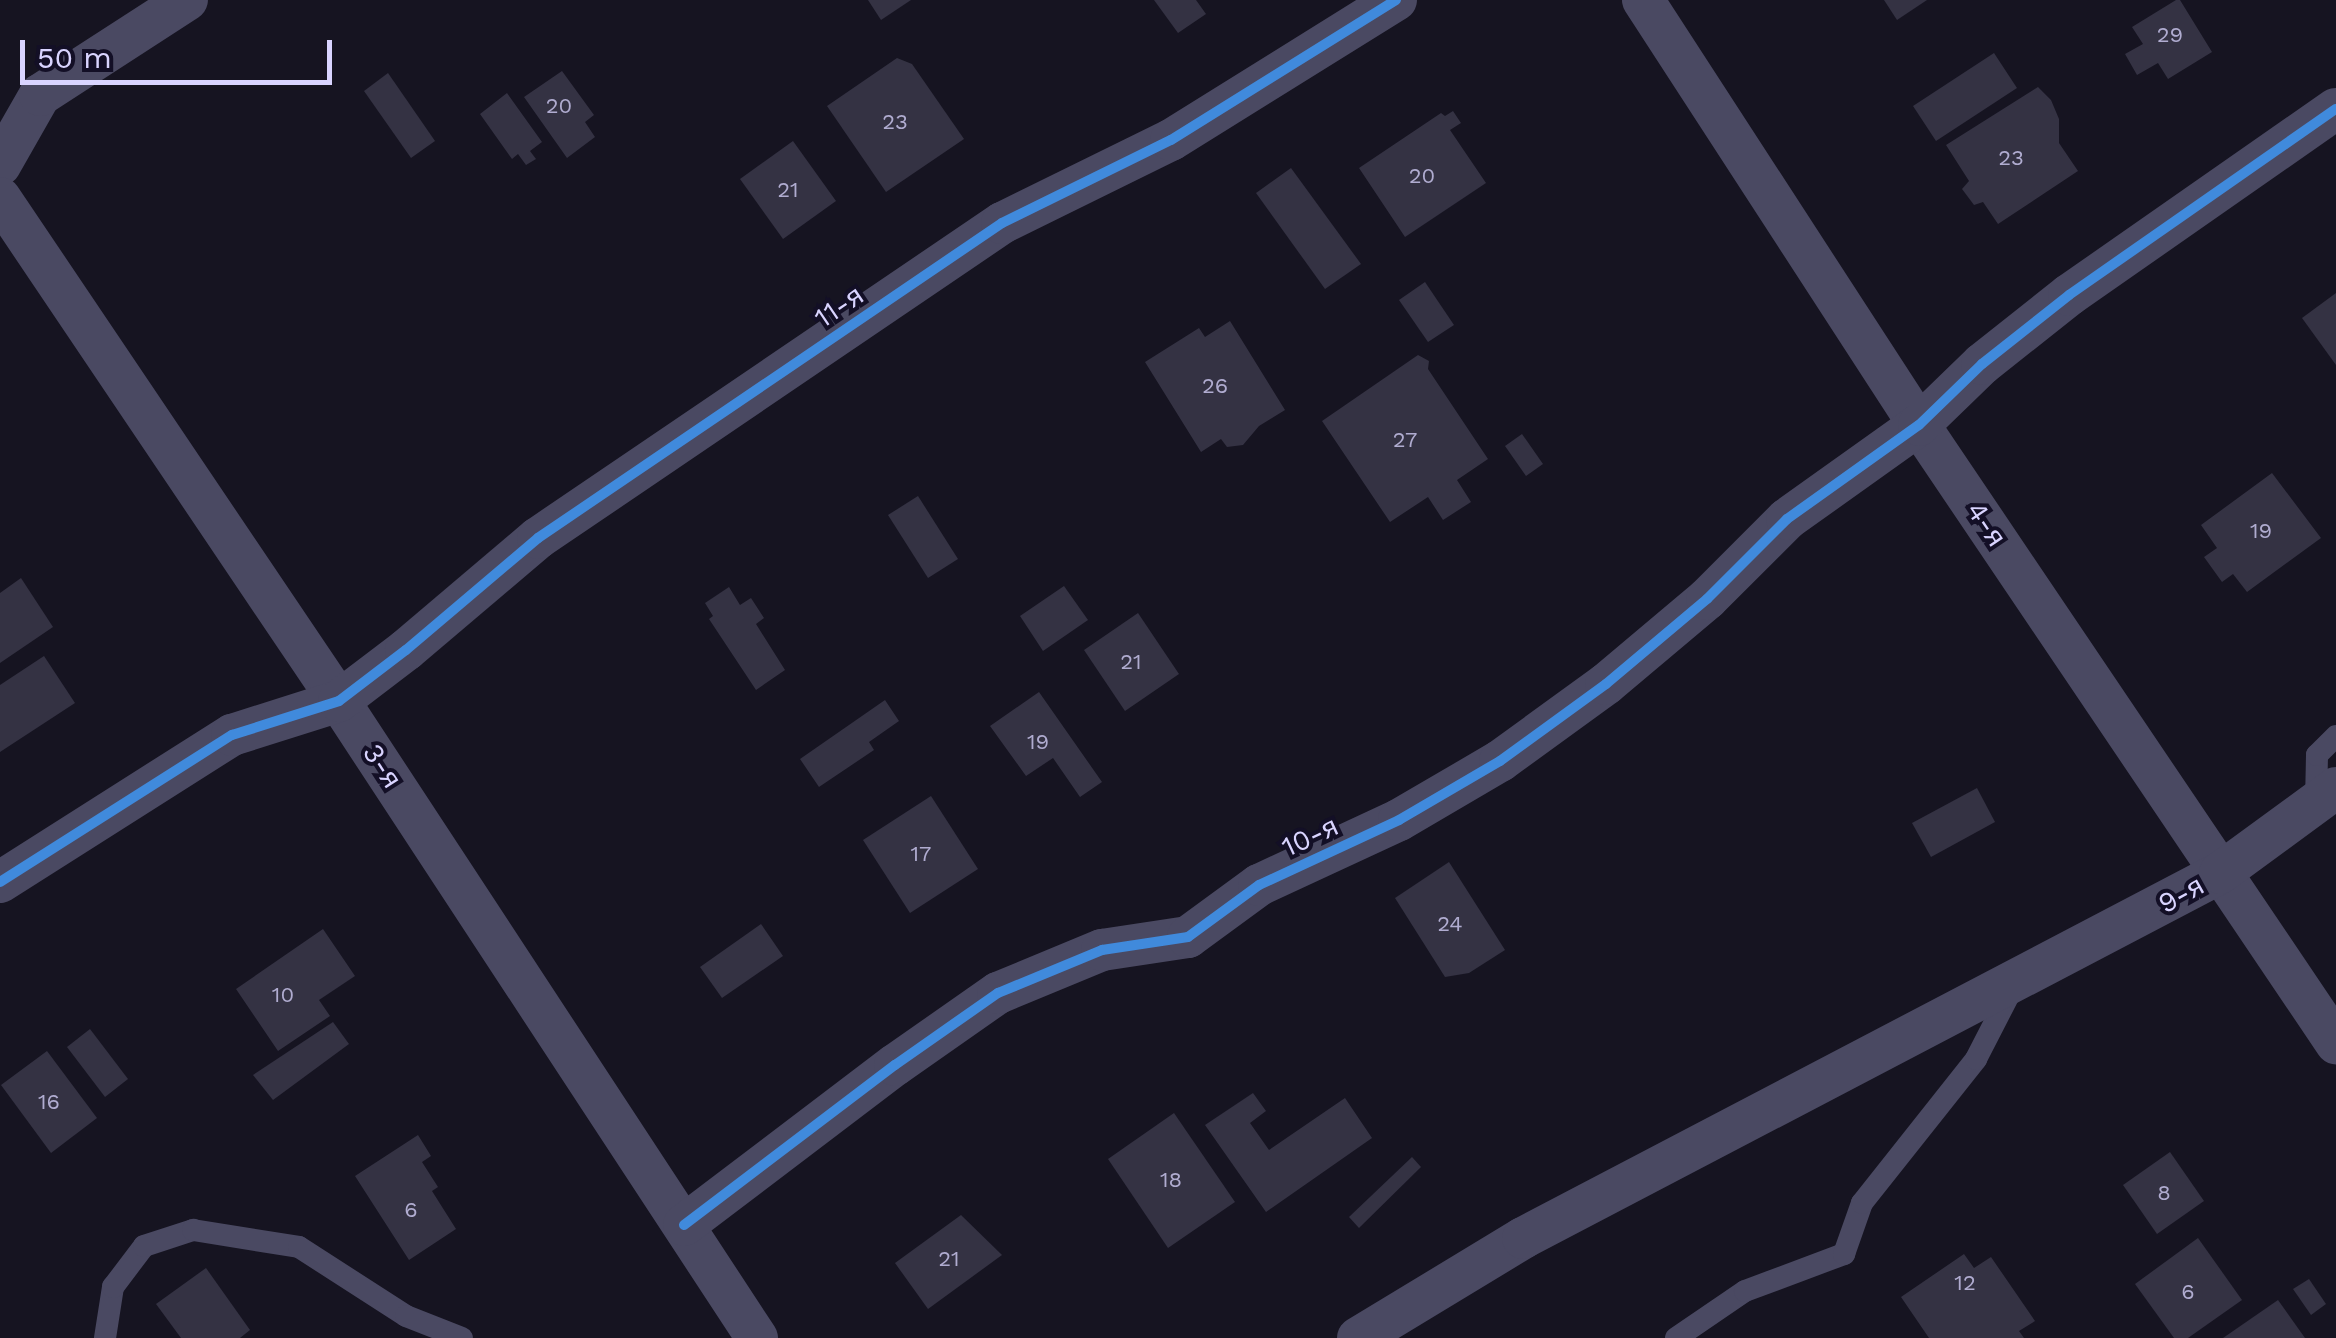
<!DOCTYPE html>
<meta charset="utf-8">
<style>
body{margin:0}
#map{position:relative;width:2336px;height:1338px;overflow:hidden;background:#161421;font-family:"Work Sans",sans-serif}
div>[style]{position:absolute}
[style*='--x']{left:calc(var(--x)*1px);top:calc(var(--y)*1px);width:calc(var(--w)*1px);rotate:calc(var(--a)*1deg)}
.building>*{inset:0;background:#343243}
.lane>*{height:22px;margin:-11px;padding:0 11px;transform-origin:11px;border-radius:11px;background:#4a4962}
.street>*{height:42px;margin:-21px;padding:0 21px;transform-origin:21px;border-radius:21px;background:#4a4962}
.cycleway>*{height:10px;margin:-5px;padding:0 5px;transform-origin:5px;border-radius:5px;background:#408adc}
span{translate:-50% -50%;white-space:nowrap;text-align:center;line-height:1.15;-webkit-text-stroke:8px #130f26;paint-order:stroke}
.number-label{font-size:22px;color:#b0acd0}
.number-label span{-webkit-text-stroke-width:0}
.street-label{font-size:28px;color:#d9d4ff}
.scale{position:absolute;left:20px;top:40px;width:312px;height:45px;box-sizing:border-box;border:5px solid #d9d4ff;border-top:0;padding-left:12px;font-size:30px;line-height:35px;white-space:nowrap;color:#d9d4ff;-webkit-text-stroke:8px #130f26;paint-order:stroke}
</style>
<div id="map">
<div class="building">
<i style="clip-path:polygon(868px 0,911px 0,881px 20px)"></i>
<i style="clip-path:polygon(1154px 0,1196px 0,1206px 14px,1178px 33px)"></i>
<i style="clip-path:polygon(1884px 0,1927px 0,1897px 20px)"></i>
<i style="clip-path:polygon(2176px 0,2180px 0,2212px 52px,2168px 79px,2158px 63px,2137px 75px,2125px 54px,2143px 44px,2132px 27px)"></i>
<i style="clip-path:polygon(1994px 53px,2017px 88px,1936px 141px,1913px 106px)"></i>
<i style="clip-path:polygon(897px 58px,912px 64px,964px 139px,886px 192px,827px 106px)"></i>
<i style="clip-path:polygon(562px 71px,594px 115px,585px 122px,595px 137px,567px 158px,524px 97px)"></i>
<i style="clip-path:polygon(388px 73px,435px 141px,411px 158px,364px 91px)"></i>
<i style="clip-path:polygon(2038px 87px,2051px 100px,2059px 119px,2059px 143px,2078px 171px,1998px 224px,1983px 202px,1974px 205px,1962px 189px,1969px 181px,1946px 145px)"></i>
<i style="clip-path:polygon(507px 93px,542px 142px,530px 151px,536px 159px,526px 165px,518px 154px,512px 159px,480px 114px)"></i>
<i style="clip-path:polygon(1453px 111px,1461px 123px,1450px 130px,1486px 183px,1405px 237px,1359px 168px,1441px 113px,1445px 116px)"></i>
<i style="clip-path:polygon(793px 141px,836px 201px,783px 239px,740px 179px)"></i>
<i style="clip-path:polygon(1291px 168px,1361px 264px,1325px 289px,1256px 193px)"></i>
<i style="clip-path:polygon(1425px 282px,1454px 325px,1428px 342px,1399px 300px)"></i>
<i style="clip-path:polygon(2336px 293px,2336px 365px,2302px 318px)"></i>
<i style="clip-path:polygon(1230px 321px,1285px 410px,1259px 426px,1243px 445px,1227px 447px,1221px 439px,1201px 452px,1145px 362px,1199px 328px,1205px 337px)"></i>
<i style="clip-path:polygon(1418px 355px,1429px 361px,1428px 369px,1488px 459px,1457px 480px,1471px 502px,1443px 520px,1428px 497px,1390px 522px,1322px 421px)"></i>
<i style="clip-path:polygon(1522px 434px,1543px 464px,1526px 476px,1505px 446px)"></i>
<i style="clip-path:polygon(2272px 473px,2321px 538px,2247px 592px,2233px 574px,2222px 582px,2204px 557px,2217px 548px,2201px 525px)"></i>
<i style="clip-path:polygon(918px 496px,958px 559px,928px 578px,888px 515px)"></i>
<i style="clip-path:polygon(21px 578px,53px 627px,0 663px,0 593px)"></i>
<i style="clip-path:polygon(1064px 586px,1088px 620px,1043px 651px,1020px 616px)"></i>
<i style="clip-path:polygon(729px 587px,740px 605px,751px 598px,764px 618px,756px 624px,785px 670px,756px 690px,709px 619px,713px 616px,705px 603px)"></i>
<i style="clip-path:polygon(1138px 613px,1179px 674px,1125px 711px,1084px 650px)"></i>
<i style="clip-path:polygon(44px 656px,75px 703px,0 752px,0 685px)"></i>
<i style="clip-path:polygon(1039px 692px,1102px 782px,1080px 797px,1053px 758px,1026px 776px,990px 726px)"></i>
<i style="clip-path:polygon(885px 700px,899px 721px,869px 742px,874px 750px,819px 787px,800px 759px)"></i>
<i style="clip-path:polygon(1977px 788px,1995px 822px,1931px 857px,1912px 823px)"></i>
<i style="clip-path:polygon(931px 796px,978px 869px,910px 913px,863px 840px)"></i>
<i style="clip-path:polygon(1449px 862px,1505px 950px,1469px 973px,1445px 977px,1395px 898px)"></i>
<i style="clip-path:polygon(761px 924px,783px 956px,722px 998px,700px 967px)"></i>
<i style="clip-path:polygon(323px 929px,355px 976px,319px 1000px,330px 1016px,278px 1051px,236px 989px)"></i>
<i style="clip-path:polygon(333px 1022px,349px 1044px,273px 1100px,253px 1075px)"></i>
<i style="clip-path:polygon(90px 1029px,128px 1079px,105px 1097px,67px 1047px)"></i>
<i style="clip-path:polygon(47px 1051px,97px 1118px,51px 1153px,1px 1085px)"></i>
<i style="clip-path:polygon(1253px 1093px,1266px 1111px,1250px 1123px,1269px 1150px,1345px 1098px,1372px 1138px,1266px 1212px,1205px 1125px)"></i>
<i style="clip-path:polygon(1174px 1113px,1235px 1202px,1168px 1248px,1108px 1159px)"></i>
<i style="clip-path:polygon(418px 1135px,431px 1156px,422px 1162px,438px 1187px,432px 1191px,456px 1229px,409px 1260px,355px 1176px)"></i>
<i style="clip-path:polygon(2170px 1152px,2204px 1201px,2157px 1234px,2123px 1185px)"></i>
<i style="clip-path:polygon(1412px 1157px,1421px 1167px,1359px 1228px,1349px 1217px)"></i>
<i style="clip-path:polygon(961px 1215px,1002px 1255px,928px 1309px,895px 1263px)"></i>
<i style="clip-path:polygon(2198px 1238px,2242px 1300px,2188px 1338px,2174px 1338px,2135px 1284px)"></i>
<i style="clip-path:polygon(1964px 1254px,1974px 1268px,1991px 1257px,2035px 1321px,2019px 1331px,2024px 1338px,1929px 1338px,1901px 1297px)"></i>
<i style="clip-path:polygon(206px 1268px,250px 1330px,240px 1338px,181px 1338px,156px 1304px)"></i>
<i style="clip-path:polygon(2309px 1279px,2326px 1304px,2311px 1315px,2293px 1289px)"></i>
<i style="clip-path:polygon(2278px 1300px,2305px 1338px,2223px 1338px)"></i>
</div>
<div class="lane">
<i style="--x:2316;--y:803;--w:48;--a:-88.8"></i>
<i style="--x:2317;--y:755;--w:27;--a:-45"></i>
<i style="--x:105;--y:1338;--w:52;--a:-81.1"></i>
<i style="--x:113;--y:1287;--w:51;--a:-52.9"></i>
<i style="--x:144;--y:1246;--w:52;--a:-18.1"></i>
<i style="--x:193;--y:1230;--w:107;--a:9.1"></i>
<i style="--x:299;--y:1247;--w:127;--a:32.8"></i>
<i style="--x:406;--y:1316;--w:60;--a:21.4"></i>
<i style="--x:1676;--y:1338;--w:83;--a:-34.3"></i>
<i style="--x:1745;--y:1291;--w:106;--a:-20.5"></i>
<i style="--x:1844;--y:1254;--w:54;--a:-70.6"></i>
<i style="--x:1862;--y:1203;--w:184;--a:-51.6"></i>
<i style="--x:1976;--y:1059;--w:81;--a:-62.8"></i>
</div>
<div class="street">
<i style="--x:1643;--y:0;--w:507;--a:57"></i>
<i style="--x:1919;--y:425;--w:746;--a:55.99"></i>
<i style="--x:0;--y:165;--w:81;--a:-60.3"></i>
<i style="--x:40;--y:95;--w:175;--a:-32.9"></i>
<i style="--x:0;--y:198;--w:607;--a:56.02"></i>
<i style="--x:339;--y:701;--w:762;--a:56.73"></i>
<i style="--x:0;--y:882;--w:275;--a:-32.4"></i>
<i style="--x:232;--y:735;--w:112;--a:-17.6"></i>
<i style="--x:339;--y:701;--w:84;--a:-37.3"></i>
<i style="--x:406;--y:650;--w:173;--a:-40.3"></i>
<i style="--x:538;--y:538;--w:561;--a:-34.17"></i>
<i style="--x:1002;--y:223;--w:188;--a:-26.2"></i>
<i style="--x:1171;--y:140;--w:265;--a:-31.9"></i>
<i style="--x:684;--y:1225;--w:265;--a:-37.2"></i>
<i style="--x:895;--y:1065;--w:126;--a:-35"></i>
<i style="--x:998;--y:993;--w:113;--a:-22.5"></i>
<i style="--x:1102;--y:950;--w:87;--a:-8.6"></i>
<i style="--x:1188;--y:937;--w:88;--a:-36.2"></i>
<i style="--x:1259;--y:885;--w:154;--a:-24.9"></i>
<i style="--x:1399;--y:820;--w:117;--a:-30.3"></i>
<i style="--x:1500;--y:761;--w:131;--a:-36"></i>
<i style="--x:1606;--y:684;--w:132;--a:-40.1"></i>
<i style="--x:1707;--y:599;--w:113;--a:-45"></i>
<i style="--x:1787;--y:519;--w:162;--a:-35.5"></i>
<i style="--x:1919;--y:425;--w:88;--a:-44.1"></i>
<i style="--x:1982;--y:364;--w:111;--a:-38.4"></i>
<i style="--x:2069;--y:295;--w:325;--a:-34.9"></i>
<i style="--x:1358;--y:1338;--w:193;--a:-31.2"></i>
<i style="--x:1523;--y:1238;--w:787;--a:-27.64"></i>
<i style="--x:2220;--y:873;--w:144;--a:-36.2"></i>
</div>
<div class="cycleway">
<i style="--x:0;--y:882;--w:275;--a:-32.4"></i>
<i style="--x:232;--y:735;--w:112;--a:-17.6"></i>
<i style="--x:339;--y:701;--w:84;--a:-37.3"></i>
<i style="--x:406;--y:650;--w:173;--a:-40.3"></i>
<i style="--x:538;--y:538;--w:561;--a:-34.17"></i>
<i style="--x:1002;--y:223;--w:188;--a:-26.2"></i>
<i style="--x:1171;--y:140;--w:265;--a:-31.9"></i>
<i style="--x:684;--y:1225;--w:265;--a:-37.2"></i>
<i style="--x:895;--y:1065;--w:126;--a:-35"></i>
<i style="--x:998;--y:993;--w:113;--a:-22.5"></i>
<i style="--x:1102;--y:950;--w:87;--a:-8.6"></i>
<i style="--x:1188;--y:937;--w:88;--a:-36.2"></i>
<i style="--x:1259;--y:885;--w:154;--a:-24.9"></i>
<i style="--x:1399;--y:820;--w:117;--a:-30.3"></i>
<i style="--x:1500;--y:761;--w:131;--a:-36"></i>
<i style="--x:1606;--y:684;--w:132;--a:-40.1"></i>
<i style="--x:1707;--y:599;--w:113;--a:-45"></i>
<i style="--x:1787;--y:519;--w:162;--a:-35.5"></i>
<i style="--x:1919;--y:425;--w:88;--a:-44.1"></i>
<i style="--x:1982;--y:364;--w:111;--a:-38.4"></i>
<i style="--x:2069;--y:295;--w:325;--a:-34.9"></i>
</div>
<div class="number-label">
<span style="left:2170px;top:35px">29</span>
<span style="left:559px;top:106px">20</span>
<span style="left:895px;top:122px">23</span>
<span style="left:2011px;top:158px">23</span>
<span style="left:1422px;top:176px">20</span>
<span style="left:788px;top:190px">21</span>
<span style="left:1215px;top:386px">26</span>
<span style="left:1405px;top:440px">27</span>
<span style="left:2261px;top:531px">19</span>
<span style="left:1131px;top:662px">21</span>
<span style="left:1038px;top:742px">19</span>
<span style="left:921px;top:854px">17</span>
<span style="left:1450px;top:924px">24</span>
<span style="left:283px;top:995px">10</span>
<span style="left:49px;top:1102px">16</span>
<span style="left:1171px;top:1180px">18</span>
<span style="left:2164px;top:1193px">8</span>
<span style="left:411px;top:1210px">6</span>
<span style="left:949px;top:1259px">21</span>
<span style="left:1965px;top:1283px">12</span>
<span style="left:2188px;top:1292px">6</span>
</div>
<div class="street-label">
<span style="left:839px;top:307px;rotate:-34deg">11-я</span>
<span style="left:1986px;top:524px;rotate:56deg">4-я</span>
<span style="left:382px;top:766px;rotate:57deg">3-я</span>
<span style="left:1310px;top:837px;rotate:-25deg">10-я</span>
<span style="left:2181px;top:895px;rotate:-29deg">9-я</span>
</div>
<div class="scale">50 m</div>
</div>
